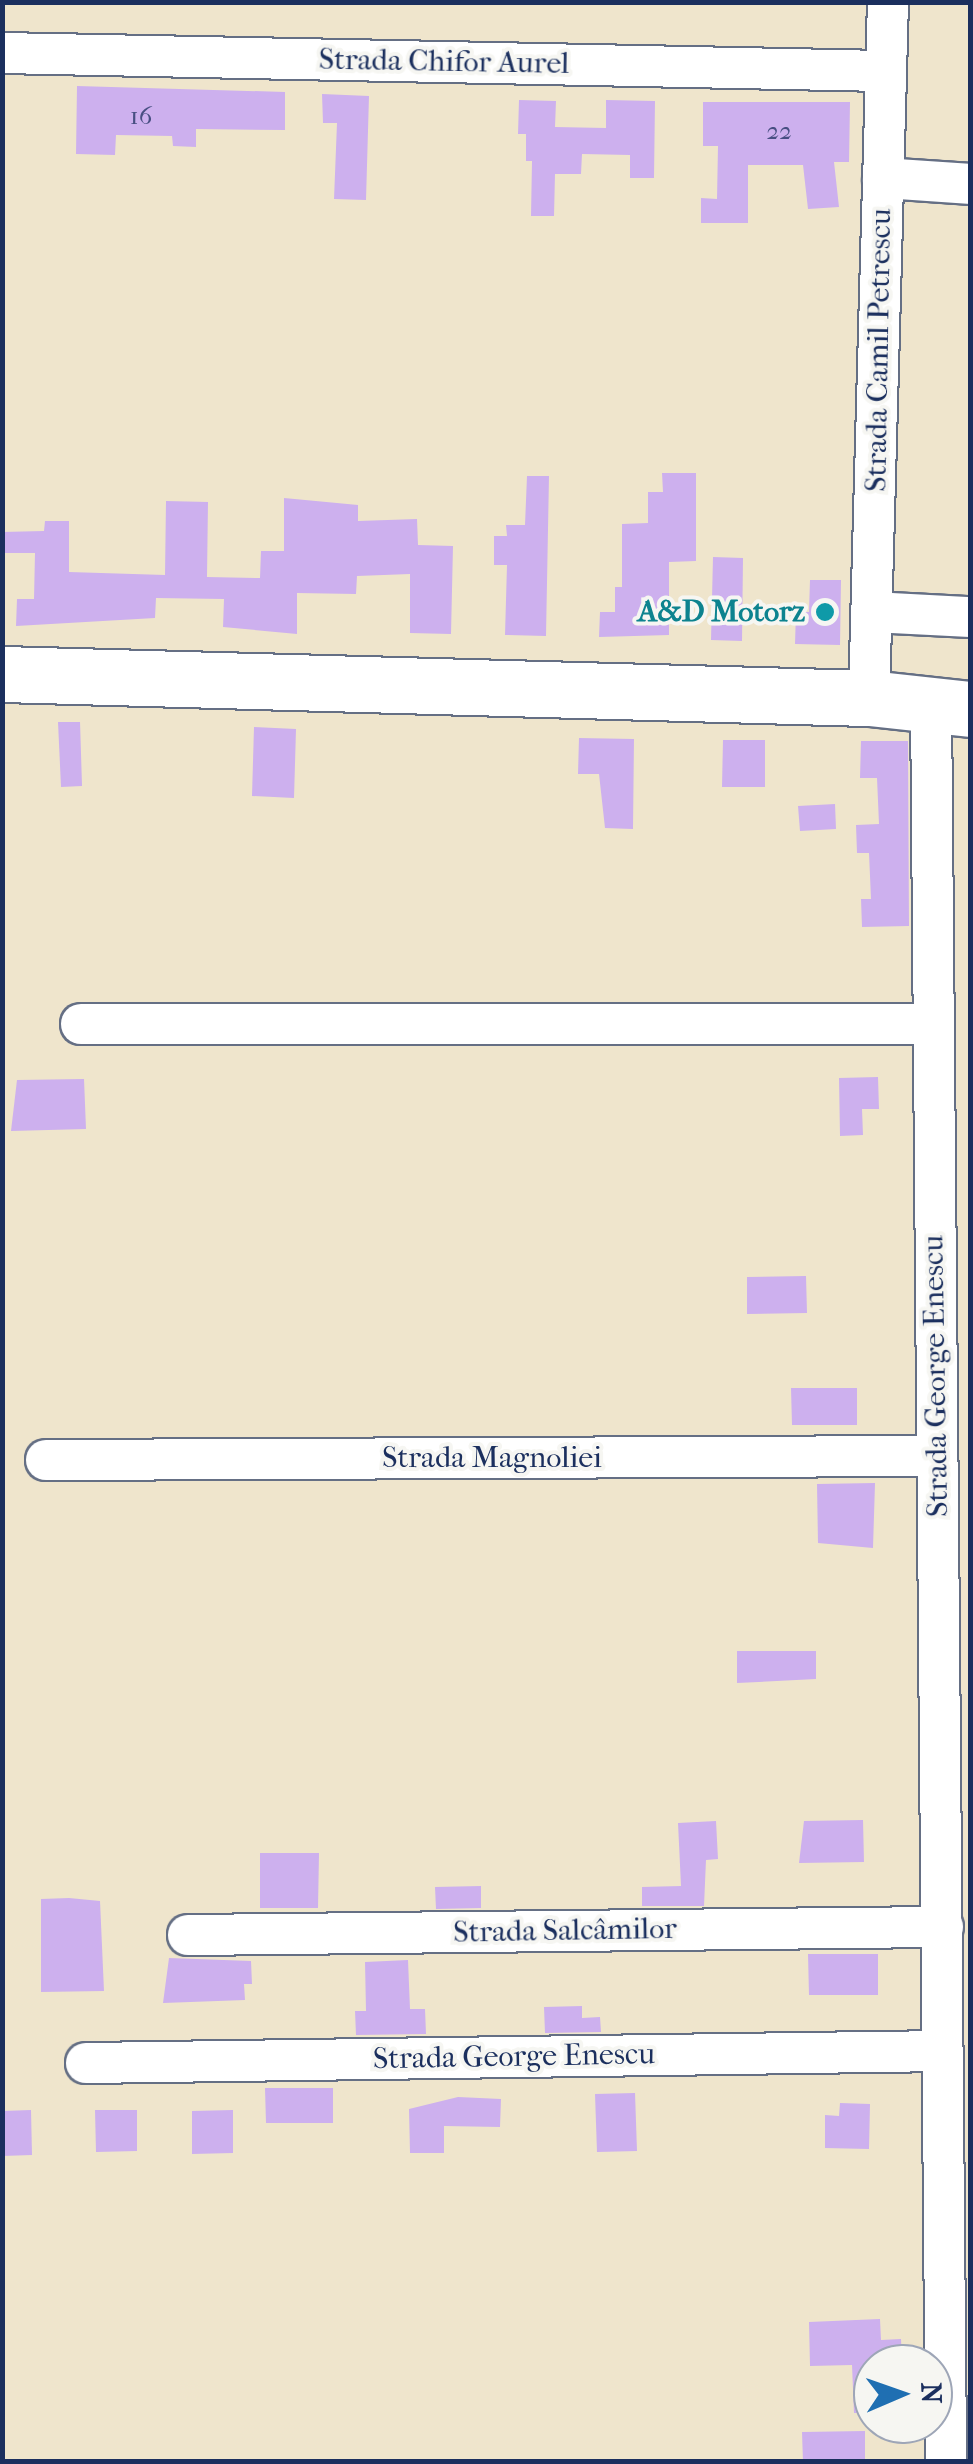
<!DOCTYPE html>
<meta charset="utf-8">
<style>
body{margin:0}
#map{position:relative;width:973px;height:2464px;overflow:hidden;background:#efe5cc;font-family:"IM FELL French Canon",serif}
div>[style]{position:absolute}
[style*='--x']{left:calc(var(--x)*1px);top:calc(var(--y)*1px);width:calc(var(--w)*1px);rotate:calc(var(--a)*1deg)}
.building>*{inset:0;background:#cdb0ee}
.roads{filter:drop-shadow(2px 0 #656f84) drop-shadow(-2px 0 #656f84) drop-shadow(0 2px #656f84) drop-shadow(0 -2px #656f84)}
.minor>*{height:40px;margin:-20px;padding:0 20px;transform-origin:20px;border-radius:20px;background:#fff}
.highway>*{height:55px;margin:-27.5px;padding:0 27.5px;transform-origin:27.5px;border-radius:27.5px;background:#fff}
.dots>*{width:28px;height:28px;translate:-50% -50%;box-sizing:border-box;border:5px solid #f6f6f2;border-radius:50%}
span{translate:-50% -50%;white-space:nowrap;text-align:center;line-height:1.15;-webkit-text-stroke:8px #f6f6f2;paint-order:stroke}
.number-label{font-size:25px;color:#484f82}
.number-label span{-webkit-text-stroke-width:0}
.street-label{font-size:30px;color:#1b2f5e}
.culture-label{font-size:30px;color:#0d838f;font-weight:700}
.right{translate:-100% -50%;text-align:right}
.frame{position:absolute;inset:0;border:5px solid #1b2f5e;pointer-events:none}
.north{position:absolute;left:853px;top:2344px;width:100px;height:100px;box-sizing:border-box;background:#f6f6f2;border:2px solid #9ea6b7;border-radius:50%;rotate:88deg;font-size:28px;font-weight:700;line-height:40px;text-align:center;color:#1b2f5e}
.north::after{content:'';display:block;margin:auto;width:35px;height:45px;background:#1f6fb2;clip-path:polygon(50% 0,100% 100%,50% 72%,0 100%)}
</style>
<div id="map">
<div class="building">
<i style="clip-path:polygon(77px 86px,285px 92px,285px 130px,196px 129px,196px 147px,173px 146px,172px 136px,116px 135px,115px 155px,76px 154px)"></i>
<i style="clip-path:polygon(322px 94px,369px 96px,366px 200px,334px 199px,337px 123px,323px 123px)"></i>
<i style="clip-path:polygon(519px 100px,556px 101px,555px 127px,606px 128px,606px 100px,655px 101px,654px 178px,630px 178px,630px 155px,582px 154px,581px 174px,555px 174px,554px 216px,531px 216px,532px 161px,526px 161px,526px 134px,518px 134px)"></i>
<i style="clip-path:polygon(703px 102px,850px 102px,849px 162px,834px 162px,839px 207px,808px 209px,803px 165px,748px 165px,748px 223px,701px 223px,701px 198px,717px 199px,718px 146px,703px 146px)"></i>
<i style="clip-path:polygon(662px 473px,696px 473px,696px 561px,669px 562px,669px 635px,599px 637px,600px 612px,615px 612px,615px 587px,622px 587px,622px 524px,648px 523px,648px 492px,663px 492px)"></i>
<i style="clip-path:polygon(527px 476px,549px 476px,546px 636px,505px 635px,507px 565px,494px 565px,494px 536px,507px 536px,506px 525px,525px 525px)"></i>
<i style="clip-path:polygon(284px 498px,358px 505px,358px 521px,417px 519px,418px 545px,453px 546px,451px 634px,410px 633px,410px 574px,357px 576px,356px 594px,297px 593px,297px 634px,223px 627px,224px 599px,156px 598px,155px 618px,16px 626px,17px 599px,34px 599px,35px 553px,2px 553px,2px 532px,44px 531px,45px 521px,69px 521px,69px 572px,165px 575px,166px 501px,208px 502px,207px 577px,260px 578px,261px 551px,284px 551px)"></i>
<i style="clip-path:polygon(713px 557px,743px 558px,742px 641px,711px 640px)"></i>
<i style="clip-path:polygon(810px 580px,841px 580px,840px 645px,795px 644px,796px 612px,809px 612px)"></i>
<i style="clip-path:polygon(58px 722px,80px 722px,82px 786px,61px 787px)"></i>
<i style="clip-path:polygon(254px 727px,296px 729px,294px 798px,252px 796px)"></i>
<i style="clip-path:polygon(579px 738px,634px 739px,633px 829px,605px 828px,599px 774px,578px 774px)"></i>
<i style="clip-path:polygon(723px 740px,765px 740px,765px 787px,722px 787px)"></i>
<i style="clip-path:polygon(861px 741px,908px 741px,909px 926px,862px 927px,861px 899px,871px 899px,869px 853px,857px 853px,856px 825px,879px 824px,877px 778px,860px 778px)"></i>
<i style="clip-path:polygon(835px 804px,836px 829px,800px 831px,798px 806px)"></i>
<i style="clip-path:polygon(878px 1077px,879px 1109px,862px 1109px,863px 1135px,840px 1136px,839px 1078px)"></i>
<i style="clip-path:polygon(84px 1079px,86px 1129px,11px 1131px,17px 1080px)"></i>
<i style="clip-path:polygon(806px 1276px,807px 1313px,747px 1314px,747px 1277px)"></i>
<i style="clip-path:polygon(791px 1388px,857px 1388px,857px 1425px,792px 1425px)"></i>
<i style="clip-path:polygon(875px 1483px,873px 1548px,818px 1543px,817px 1484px)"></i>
<i style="clip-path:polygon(737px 1651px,816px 1651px,816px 1679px,737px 1683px)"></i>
<i style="clip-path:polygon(863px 1820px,864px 1862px,799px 1863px,804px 1821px)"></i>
<i style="clip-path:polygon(716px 1821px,718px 1859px,706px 1860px,704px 1906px,642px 1906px,642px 1887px,681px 1886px,678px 1823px)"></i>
<i style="clip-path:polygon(260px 1853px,319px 1853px,318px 1908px,260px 1908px)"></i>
<i style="clip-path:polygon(481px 1886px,481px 1908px,436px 1909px,435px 1887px)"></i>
<i style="clip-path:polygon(69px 1898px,100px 1901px,104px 1991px,41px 1992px,41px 1899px)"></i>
<i style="clip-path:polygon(808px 1954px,878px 1954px,878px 1995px,809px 1995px)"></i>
<i style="clip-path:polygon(169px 1958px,251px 1961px,252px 1984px,244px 1984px,245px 2000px,163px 2003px)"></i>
<i style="clip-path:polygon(408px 1960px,410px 2009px,425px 2009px,426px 2034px,356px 2035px,355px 2011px,366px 2011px,365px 1962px)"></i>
<i style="clip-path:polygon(582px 2006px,582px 2018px,600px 2017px,601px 2032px,545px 2033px,544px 2007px)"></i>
<i style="clip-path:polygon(265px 2088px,333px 2088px,333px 2123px,266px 2123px)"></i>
<i style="clip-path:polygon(635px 2093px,637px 2151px,597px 2152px,595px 2094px)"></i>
<i style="clip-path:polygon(458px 2097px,501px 2099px,500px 2127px,444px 2126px,444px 2153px,410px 2153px,409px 2109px)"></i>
<i style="clip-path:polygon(840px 2103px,870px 2104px,869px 2149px,825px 2148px,825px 2115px,839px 2116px)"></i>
<i style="clip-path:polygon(31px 2110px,32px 2155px,2px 2156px,2px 2111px)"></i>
<i style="clip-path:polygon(95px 2110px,137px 2110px,137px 2151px,96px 2152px)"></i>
<i style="clip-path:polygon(233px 2110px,233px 2153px,192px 2154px,192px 2111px)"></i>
<i style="clip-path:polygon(880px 2319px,881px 2340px,901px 2339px,902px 2363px,873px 2364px,873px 2413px,854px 2413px,852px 2365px,810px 2366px,809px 2322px)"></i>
<i style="clip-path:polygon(865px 2431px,865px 2462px,803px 2462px,802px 2432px)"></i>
</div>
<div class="roads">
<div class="minor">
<i style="--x:2;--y:53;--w:884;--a:1.17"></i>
<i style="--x:883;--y:178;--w:87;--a:3.9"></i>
<i style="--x:873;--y:612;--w:97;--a:3"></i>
<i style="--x:869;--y:698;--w:696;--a:-88.44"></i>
<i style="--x:931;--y:700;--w:1762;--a:89.51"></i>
<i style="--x:81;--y:1024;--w:852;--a:0"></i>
<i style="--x:46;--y:1460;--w:891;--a:-0.26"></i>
<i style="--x:188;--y:1935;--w:755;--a:-0.61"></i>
<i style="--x:86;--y:2063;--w:856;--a:-0.8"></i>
</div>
<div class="highway">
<i style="--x:2;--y:674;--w:867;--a:1.59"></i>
<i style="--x:869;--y:698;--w:102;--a:6.2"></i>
</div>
</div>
<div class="dots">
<i style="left:825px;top:612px;background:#0f9aa8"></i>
</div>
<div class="number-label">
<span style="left:141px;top:116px">16</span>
<span style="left:779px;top:131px">22</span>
</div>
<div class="street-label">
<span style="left:444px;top:62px;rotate:1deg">Strada Chifor Aurel</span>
<span style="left:879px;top:350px;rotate:-89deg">Strada Camil Petrescu</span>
<span style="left:936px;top:1376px;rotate:-91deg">Strada George Enescu</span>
<span style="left:492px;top:1458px">Strada Magnoliei</span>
<span style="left:565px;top:1931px;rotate:-1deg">Strada Salcâmilor</span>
<span style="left:514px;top:2057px;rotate:-1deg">Strada George Enescu</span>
</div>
<div class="culture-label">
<span class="right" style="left:805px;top:612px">A&amp;D Motorz</span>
</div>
<div class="frame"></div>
<div class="north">N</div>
</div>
